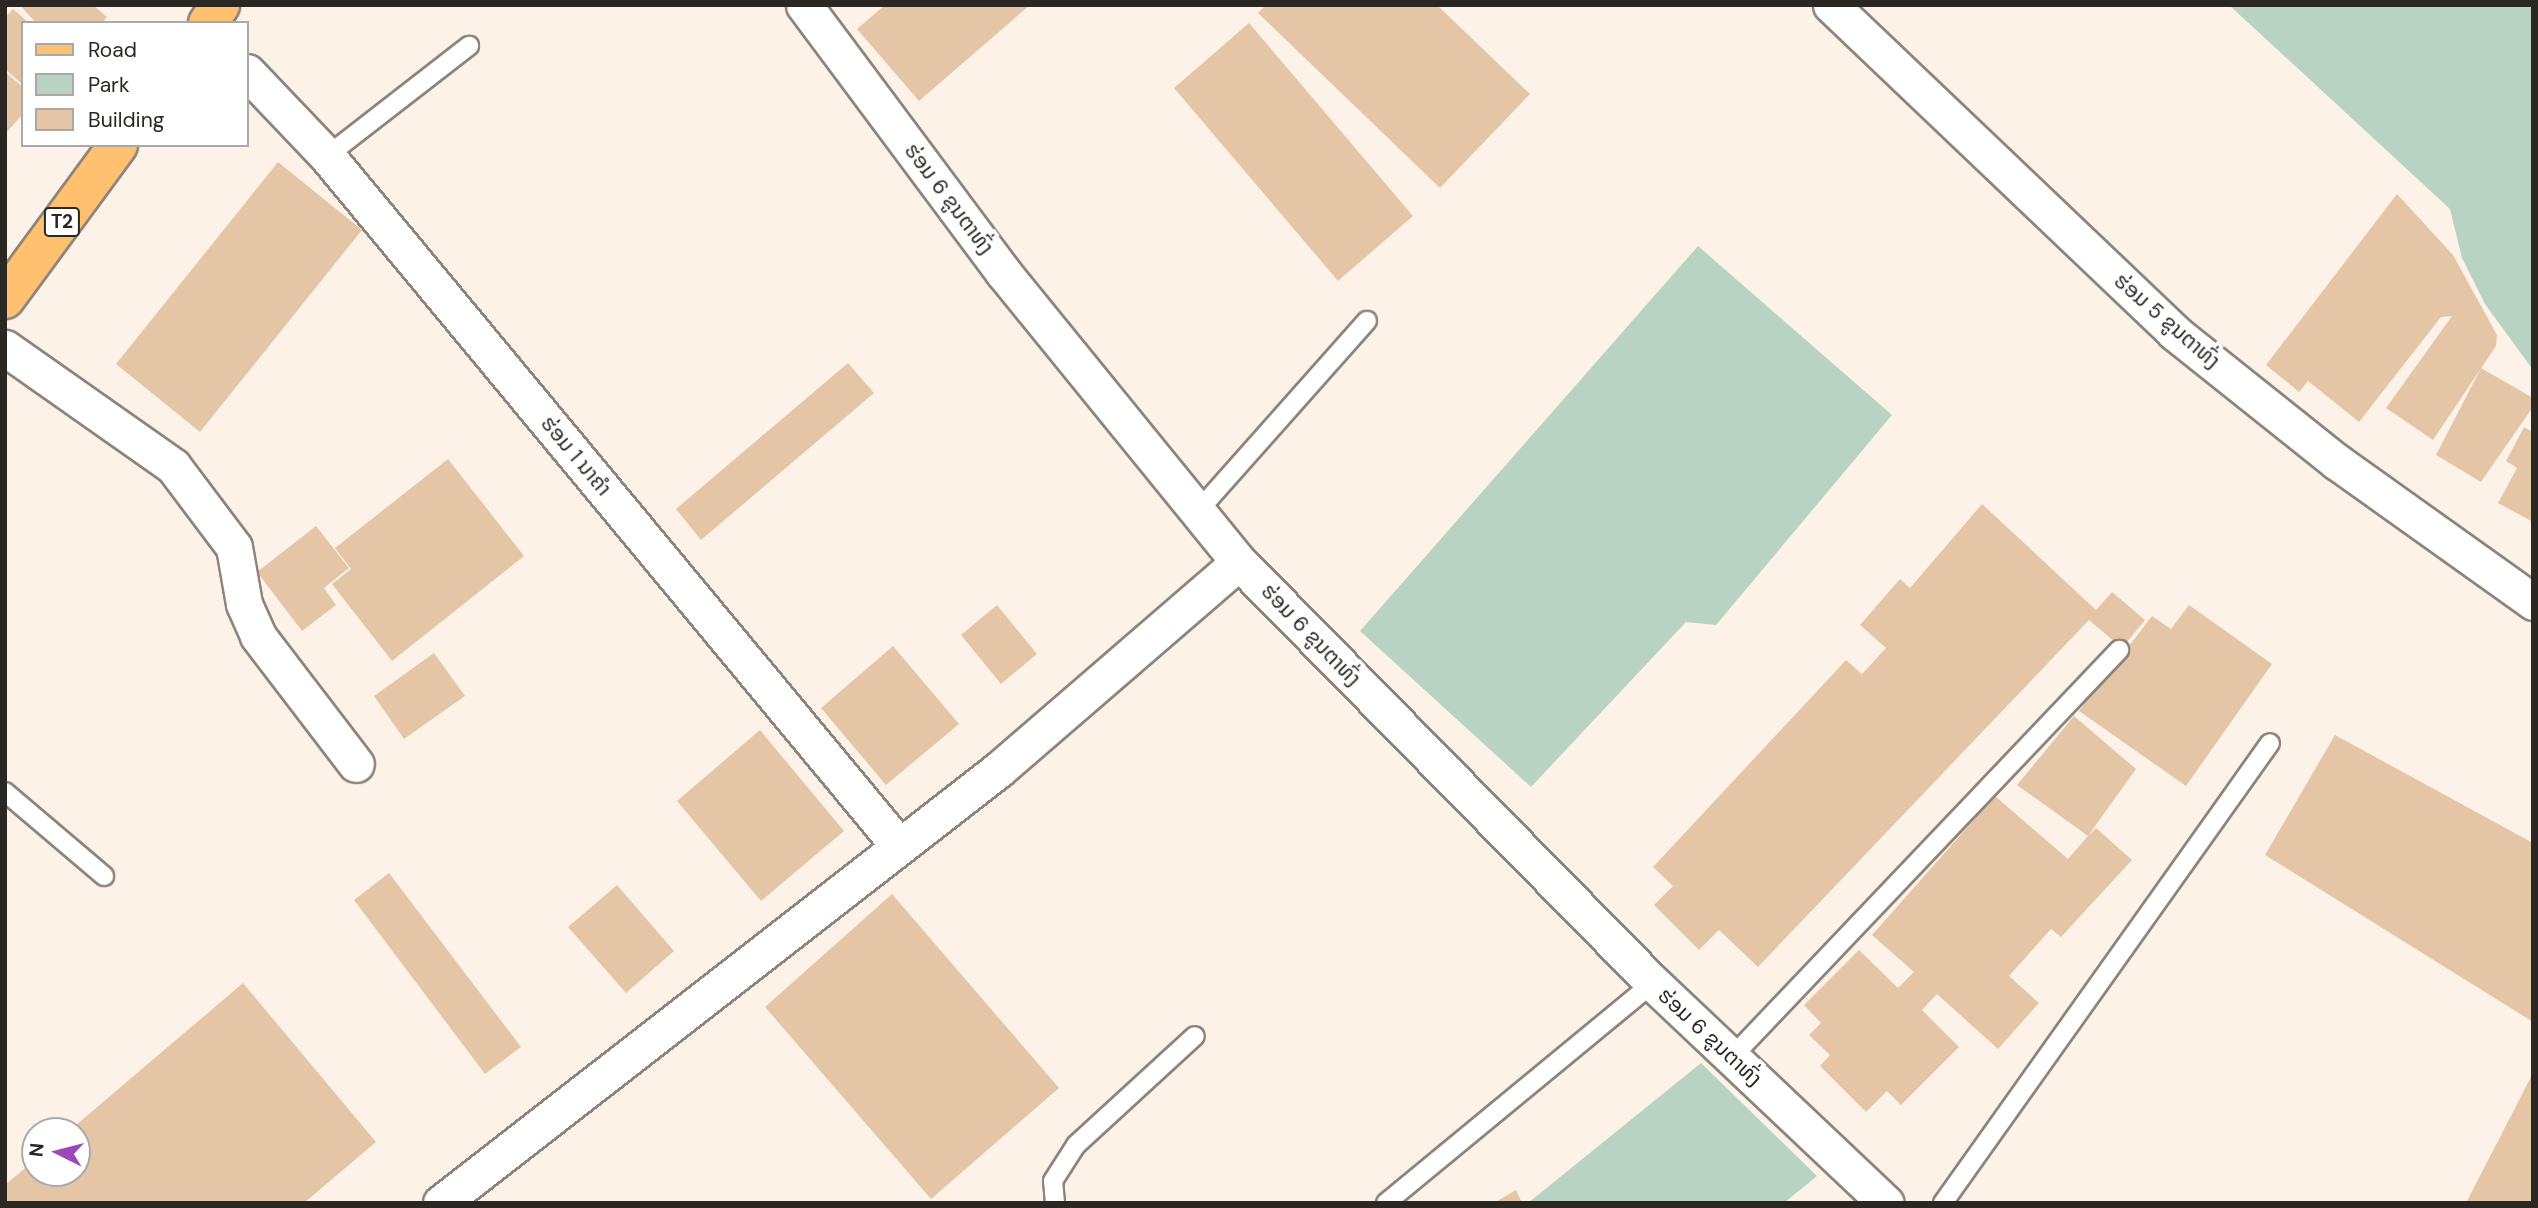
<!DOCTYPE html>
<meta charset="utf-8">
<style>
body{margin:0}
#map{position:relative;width:2538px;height:1208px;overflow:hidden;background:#fdf2e7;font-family:"DM Sans","Noto Sans Lao",sans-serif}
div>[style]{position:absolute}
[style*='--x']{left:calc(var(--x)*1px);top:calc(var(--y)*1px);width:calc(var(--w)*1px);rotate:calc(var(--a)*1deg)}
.green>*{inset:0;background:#b9d3c3}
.building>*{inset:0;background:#e4c5a6}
.roads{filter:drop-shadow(2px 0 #8e847a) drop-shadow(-2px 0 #8e847a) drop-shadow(0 2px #8e847a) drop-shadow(0 -2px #8e847a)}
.service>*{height:18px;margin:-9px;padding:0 9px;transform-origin:9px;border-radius:9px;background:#fff}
.minor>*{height:35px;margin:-17.5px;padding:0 17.5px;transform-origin:17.5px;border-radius:17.5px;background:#fff}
.primary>*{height:38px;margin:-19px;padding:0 19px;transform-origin:19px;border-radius:19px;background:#ffc16f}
span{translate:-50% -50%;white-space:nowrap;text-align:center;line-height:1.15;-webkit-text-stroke:7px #fff;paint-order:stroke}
.shield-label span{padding:2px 5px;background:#fff;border:2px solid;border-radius:5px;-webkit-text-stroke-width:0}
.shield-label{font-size:19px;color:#2b2723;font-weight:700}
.street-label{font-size:21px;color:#2b2723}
.frame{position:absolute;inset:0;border:7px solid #2b2723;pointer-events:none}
.legend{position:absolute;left:21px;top:21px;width:228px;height:126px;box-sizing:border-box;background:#fff;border:2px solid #aaa9a7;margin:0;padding:9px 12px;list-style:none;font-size:21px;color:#2b2723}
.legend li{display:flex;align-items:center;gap:14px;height:35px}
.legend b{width:35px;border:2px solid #aaa9a7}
.north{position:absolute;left:21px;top:1117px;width:70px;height:70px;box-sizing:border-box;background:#fff;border:2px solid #aaa9a7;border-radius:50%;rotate:276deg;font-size:19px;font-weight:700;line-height:28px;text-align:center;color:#2b2723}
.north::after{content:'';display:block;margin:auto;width:24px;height:32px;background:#9b49b8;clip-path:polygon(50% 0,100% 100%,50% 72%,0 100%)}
</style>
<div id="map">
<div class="green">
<i style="clip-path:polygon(2229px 5px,2533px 5px,2533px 370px,2485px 304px,2462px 258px,2450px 209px)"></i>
<i style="clip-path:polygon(1698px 246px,1892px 415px,1716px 625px,1686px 622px,1531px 787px,1360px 631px)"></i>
<i style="clip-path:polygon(1701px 1063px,1817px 1176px,1784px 1203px,1528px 1203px)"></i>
</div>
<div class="building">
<i style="clip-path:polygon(20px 5px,93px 5px,107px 17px,102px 23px,36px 23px)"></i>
<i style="clip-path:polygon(885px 5px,1030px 5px,919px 101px,857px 29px)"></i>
<i style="clip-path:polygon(1266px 5px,1437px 5px,1530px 94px,1440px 188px,1258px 13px)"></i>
<i style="clip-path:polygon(13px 9px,29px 23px,23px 23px,23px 85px,5px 69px,5px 18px)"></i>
<i style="clip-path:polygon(1249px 23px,1413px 216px,1338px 281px,1174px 88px)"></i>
<i style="clip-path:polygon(5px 72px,23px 87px,23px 114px,5px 134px)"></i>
<i style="clip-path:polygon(278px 162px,362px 230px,200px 432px,116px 364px)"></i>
<i style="clip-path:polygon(2397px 194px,2453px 255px,2497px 335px,2496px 346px,2433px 440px,2386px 408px,2452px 316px,2441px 317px,2359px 422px,2308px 381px,2299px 392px,2266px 365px)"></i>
<i style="clip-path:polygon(848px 363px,874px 393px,701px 540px,676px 509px)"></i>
<i style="clip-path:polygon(2481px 368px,2533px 398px,2533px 407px,2481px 482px,2436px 455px)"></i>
<i style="clip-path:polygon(2524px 427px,2533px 432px,2533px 522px,2498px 503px,2517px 468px,2506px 461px)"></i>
<i style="clip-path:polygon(448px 459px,524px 556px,392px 661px,332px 584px,351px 569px,335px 548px)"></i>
<i style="clip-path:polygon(1982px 504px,2096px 610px,2112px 592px,2145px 620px,2122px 648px,2089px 620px,1758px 967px,1719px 930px,1699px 950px,1654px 905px,1673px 886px,1653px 867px,1846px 660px,1862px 674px,1886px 648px,1860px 625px,1900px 579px,1910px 588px)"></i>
<i style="clip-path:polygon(316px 526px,349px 568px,324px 588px,336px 605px,302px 631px,257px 572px)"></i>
<i style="clip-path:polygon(997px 605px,1037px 654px,1001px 684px,961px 635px)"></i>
<i style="clip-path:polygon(2189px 605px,2272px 664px,2186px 786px,2079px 711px,2152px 616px,2171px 629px)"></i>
<i style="clip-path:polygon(893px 646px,959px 724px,886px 785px,821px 708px)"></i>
<i style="clip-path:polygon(434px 653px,465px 696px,404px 739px,374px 696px)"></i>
<i style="clip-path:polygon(2074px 716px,2136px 769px,2088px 836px,2096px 828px,2132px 860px,2061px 937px,2051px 929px,2009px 976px,2039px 1003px,1998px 1049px,1937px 994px,1922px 1010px,1959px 1047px,1901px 1105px,1887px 1091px,1866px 1112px,1820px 1066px,1830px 1055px,1809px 1035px,1821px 1023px,1804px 1005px,1859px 950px,1898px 988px,1914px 972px,1872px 935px,1995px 796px,2068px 859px,2088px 836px,2017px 785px)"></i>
<i style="clip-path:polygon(760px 730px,844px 831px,761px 901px,677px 801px)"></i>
<i style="clip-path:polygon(2335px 735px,2533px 843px,2533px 1022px,2265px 855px)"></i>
<i style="clip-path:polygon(389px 873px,521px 1047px,485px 1074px,354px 900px)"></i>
<i style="clip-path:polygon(617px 885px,674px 951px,626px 993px,568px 927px)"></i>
<i style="clip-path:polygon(892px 894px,1059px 1088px,931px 1199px,765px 1007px)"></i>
<i style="clip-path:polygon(243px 983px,376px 1142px,304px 1203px,5px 1203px,5px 1185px,35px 1160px,35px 1173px,77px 1173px,77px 1131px,69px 1131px)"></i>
<i style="clip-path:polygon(2533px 1073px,2533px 1203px,2466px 1203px)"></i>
<i style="clip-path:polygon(1516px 1190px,1522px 1203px,1494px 1203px)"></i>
</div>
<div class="roads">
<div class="service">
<i style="--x:327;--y:156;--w:180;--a:-37.8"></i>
<i style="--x:1199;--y:510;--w:253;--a:-48.4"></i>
<i style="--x:5;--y:792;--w:130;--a:40.3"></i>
<i style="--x:1732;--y:1057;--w:562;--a:-46.44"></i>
<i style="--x:1055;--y:1203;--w:22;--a:-95"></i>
<i style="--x:1053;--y:1181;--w:43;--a:-57.4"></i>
<i style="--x:1076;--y:1145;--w:161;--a:-42.5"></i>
<i style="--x:1386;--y:1203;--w:346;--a:-39.5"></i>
<i style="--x:1943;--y:1203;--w:564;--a:-54.59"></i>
</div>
<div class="minor">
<i style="--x:804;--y:5;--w:333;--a:53.3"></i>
<i style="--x:1003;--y:272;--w:374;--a:50.9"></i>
<i style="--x:1239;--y:562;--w:590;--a:45.48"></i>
<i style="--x:1653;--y:983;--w:320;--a:43.4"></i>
<i style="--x:1831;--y:5;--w:474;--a:43.6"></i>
<i style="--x:2174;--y:332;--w:208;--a:38.6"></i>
<i style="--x:2337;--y:462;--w:241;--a:35.5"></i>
<i style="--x:247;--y:72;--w:116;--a:46.4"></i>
<i style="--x:327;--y:156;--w:896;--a:50.34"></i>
<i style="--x:5;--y:348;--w:205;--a:35.1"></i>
<i style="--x:173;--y:466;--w:101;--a:53"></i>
<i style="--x:234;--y:547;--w:58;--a:80"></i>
<i style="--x:244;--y:604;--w:35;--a:66"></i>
<i style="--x:258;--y:636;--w:161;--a:52.6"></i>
<i style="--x:441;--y:1203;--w:706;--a:-37.86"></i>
<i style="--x:998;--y:770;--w:318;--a:-40.8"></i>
</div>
<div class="primary">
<i style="--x:208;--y:23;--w:22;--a:-56"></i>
<i style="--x:5;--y:299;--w:191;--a:-53.7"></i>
</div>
</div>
<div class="shield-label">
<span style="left:62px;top:222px">T2</span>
</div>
<div class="street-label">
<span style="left:949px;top:199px;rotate:53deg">ຮ່ອມ 6 ຂູນຕາທົ່ງ</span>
<span style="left:2167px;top:321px;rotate:41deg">ຮ່ອມ 5 ຂູນຕາທົ່ງ</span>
<span style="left:576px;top:456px;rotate:50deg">ຮ່ອມ 1 ນາຄຳ</span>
<span style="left:1311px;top:635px;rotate:46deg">ຮ່ອມ 6 ຂູນຕາທົ່ງ</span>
<span style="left:1710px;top:1037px;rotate:43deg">ຮ່ອມ 6 ຂູນຕາທົ່ງ</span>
</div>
<div class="frame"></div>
<ul class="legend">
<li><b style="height:9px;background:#ffc16f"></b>Road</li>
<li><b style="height:19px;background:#b9d3c3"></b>Park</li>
<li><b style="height:19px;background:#e4c5a6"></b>Building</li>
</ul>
<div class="north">N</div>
</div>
